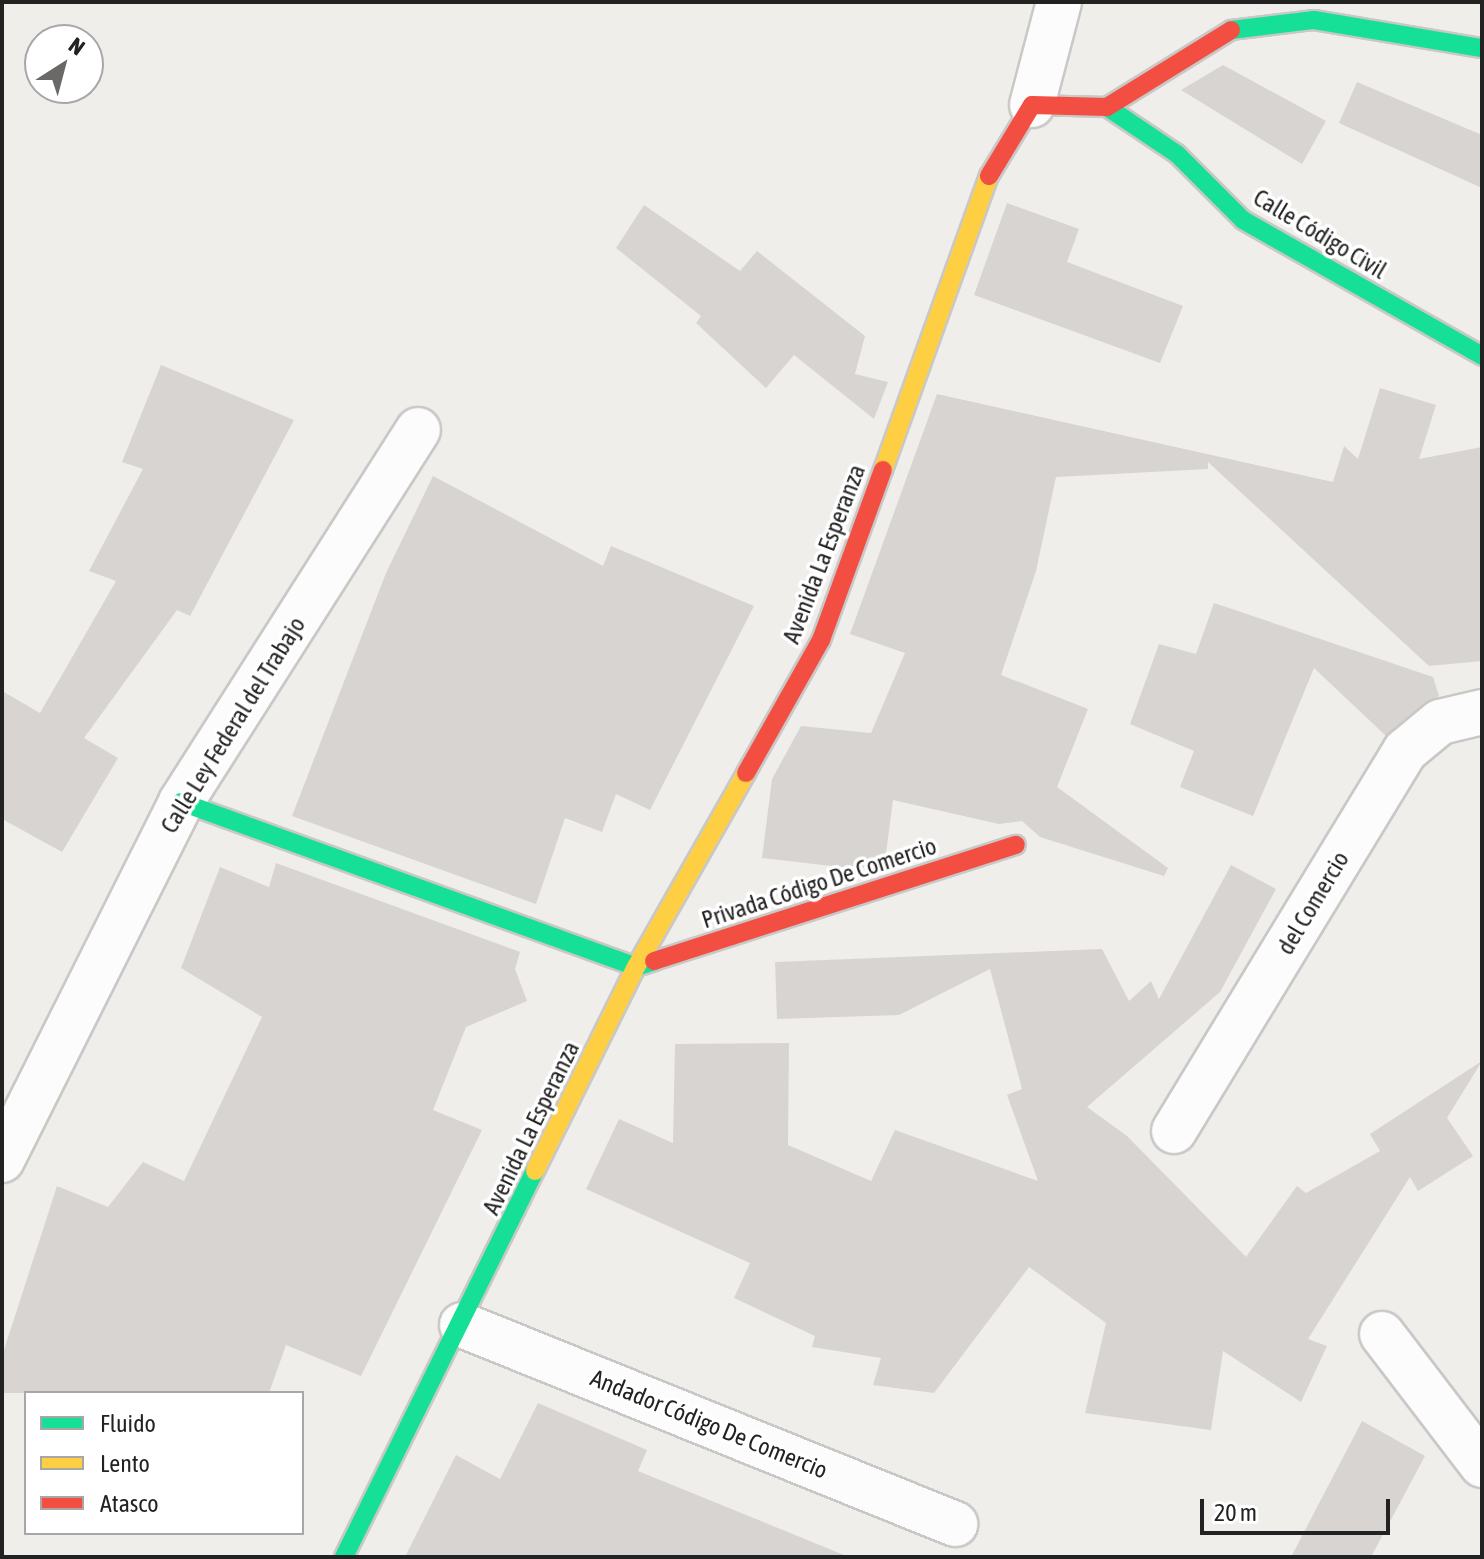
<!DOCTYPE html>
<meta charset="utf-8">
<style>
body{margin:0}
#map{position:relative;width:1484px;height:1559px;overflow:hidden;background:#f0eeeb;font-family:"Asap Condensed",sans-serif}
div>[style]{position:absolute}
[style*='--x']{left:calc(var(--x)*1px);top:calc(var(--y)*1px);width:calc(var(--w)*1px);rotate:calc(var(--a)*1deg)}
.building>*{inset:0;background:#d7d4d2}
.roads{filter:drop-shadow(2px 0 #c9c8c7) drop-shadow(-2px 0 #c9c8c7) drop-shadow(0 2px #c9c8c7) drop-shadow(0 -2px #c9c8c7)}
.street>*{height:44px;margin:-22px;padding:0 22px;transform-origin:22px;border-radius:22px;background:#fdfcfc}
.fast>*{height:18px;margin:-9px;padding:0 9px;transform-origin:9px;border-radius:9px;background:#16e098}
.slow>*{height:18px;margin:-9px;padding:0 9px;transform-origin:9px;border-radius:9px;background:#ffcf43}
.jam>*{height:18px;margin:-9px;padding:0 9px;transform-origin:9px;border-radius:9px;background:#f24e42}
span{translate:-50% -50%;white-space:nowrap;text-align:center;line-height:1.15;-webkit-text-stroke:7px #fff;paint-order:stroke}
.street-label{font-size:24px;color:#222}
.frame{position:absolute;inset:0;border:4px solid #222;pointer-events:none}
.legend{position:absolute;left:24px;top:1391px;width:280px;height:144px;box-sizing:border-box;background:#fff;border:2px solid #a7a7a7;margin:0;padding:10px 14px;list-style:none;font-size:24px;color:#222}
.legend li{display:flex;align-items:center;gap:16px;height:40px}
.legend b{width:40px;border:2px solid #a7a7a7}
.north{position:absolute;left:24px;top:24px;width:80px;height:80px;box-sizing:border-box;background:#fff;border:2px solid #a7a7a7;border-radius:50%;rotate:36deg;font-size:22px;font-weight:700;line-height:32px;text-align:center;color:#222}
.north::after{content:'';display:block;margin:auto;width:28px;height:36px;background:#6a6968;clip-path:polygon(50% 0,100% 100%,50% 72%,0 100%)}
.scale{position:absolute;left:1200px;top:1499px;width:190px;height:36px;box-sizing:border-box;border:4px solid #222;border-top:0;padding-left:10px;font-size:24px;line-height:28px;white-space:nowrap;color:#222;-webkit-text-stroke:6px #fff;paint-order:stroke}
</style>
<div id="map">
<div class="building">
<i style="clip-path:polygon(1223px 65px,1326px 121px,1302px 164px,1181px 90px)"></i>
<i style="clip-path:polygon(1357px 82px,1482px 135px,1482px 188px,1339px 123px)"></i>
<i style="clip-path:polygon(1007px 203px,1079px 229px,1067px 262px,1183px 306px,1160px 363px,974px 295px)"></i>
<i style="clip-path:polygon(644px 205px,740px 271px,757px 251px,865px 336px,855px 374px,888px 382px,874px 419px,794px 355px,766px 388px,696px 323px,701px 316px,616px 248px)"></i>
<i style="clip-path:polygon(161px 365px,294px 420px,190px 616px,177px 610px,84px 738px,118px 758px,62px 852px,2px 819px,2px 691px,40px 713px,116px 581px,89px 571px,143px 469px,122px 462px)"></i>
<i style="clip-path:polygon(1380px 388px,1436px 405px,1419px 459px,1482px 447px,1482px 661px,1429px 666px,1208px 462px,1208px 469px,1056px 477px,1036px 571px,1001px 675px,1088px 709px,1057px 787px,1168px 868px,1164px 876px,1040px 837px,1022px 821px,999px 824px,893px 800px,885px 861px,858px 869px,762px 858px,772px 779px,801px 726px,871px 733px,905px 653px,850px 634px,937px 394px,1333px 482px,1344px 446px,1358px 459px)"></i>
<i style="clip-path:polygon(433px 476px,603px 566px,611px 546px,754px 606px,650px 810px,616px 794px,602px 832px,565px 818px,536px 904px,292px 816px,386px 573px)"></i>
<i style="clip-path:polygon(1214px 603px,1433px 677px,1439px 696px,1386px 736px,1314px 668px,1253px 816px,1180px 787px,1194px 751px,1130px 724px,1159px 644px,1196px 654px)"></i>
<i style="clip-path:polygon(276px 863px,520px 952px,515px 969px,527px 1001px,466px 1027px,433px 1110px,482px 1130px,361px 1376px,286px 1345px,269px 1393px,2px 1393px,2px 1356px,57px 1186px,108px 1207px,143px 1162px,184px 1181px,262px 1017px,181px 968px,220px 867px,269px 887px)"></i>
<i style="clip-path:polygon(1231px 865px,1276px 889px,1220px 992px,1087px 1107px,1127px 1136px,1246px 1257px,1297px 1186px,1306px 1193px,1380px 1151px,1370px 1134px,1482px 1061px,1447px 1118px,1473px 1156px,1418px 1191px,1410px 1177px,1308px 1339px,1327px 1346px,1301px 1402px,1223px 1351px,1211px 1430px,1085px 1413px,1106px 1323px,1029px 1267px,934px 1393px,873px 1385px,881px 1358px,812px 1347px,815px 1336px,734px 1298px,750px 1263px,586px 1189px,619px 1119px,673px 1143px,675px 1044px,789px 1043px,788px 1145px,871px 1181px,895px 1130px,1038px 1181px,1007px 1095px,1022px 1089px,990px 969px,899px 1015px,777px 1019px,775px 962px,1102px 949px,1129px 1001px,1151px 981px,1159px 999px)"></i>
<i style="clip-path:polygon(538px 1403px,647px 1450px,638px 1471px,849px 1557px,405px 1557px,456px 1455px,500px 1479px)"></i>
<i style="clip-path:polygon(1362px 1421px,1425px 1456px,1371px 1557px,1291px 1557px)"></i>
</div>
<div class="roads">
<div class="street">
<i style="--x:1032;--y:105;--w:106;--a:-75.3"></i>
<i style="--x:1174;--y:1131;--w:445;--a:-58.7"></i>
<i style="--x:1405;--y:751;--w:45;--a:-39.6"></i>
<i style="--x:1440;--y:722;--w:43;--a:-13.4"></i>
<i style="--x:2;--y:1160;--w:400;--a:-63.4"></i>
<i style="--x:181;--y:802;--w:441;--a:-57.5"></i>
<i style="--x:462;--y:1325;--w:532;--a:21.98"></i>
<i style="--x:1382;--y:1334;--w:165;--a:52.6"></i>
</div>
<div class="fast">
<i style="--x:1231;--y:30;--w:84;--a:-6.9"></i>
<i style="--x:1314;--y:20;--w:170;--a:9.5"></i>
<i style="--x:1107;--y:107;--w:84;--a:33.9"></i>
<i style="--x:1177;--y:154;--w:93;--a:45"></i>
<i style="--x:1243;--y:220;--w:275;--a:29.6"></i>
<i style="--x:181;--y:802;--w:484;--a:19.9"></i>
<i style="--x:636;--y:967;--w:19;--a:-18"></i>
<i style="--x:344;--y:1557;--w:431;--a:-63.7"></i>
</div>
<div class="slow">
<i style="--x:883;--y:470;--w:313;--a:-70.2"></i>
<i style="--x:535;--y:1171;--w:228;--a:-63.7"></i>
<i style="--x:636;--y:967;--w:223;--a:-60.4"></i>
</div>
<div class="jam">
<i style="--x:989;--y:176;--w:83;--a:-58.8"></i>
<i style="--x:1032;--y:105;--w:75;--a:1.5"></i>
<i style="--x:1107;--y:107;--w:146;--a:-31.8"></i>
<i style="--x:746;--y:773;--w:153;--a:-60.6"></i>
<i style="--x:821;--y:640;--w:181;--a:-70"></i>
<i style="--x:654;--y:961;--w:380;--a:-17.8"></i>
</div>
</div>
<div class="street-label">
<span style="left:1320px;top:234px;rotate:31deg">Calle Código Civil</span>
<span style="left:824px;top:554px;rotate:-69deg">Avenida La Esperanza</span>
<span style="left:233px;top:725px;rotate:-58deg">Calle Ley Federal del Trabajo</span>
<span style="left:819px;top:883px;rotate:-18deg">Privada Código De Comercio</span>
<span style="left:1313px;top:903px;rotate:-59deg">del Comercio</span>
<span style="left:531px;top:1128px;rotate:-64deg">Avenida La Esperanza</span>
<span style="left:709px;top:1424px;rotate:22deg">Andador Código De Comercio</span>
</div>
<div class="frame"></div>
<ul class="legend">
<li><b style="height:10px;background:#16e098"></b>Fluido</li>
<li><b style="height:10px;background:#ffcf43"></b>Lento</li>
<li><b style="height:10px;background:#f24e42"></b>Atasco</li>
</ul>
<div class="north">N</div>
<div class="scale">20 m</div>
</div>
